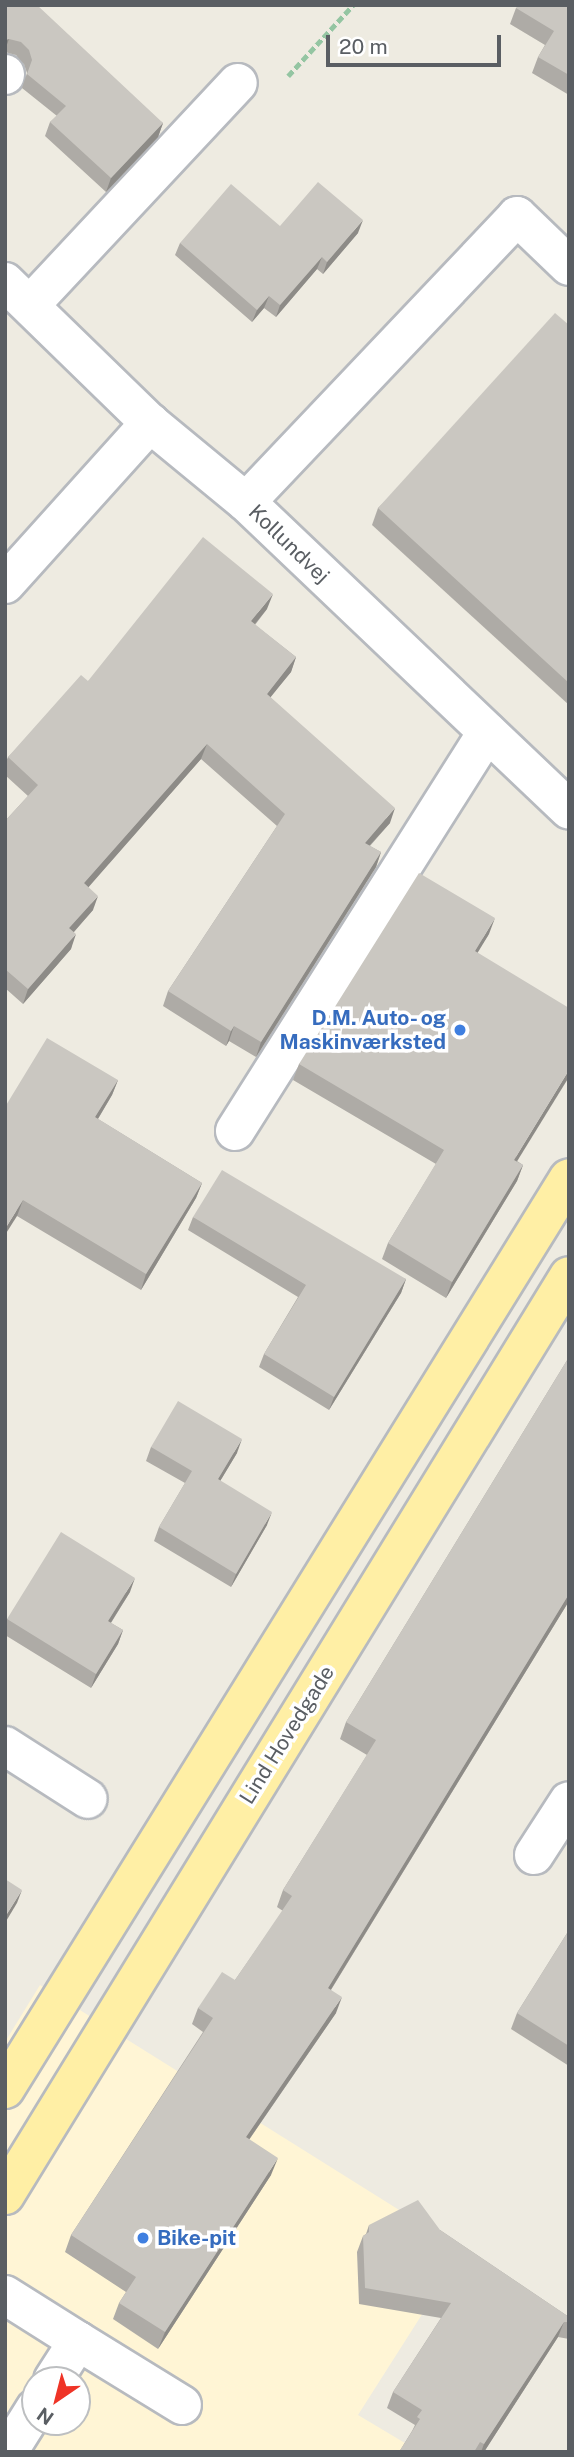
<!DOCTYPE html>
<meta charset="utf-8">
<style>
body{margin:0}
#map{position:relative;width:574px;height:2457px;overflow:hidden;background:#eeebe1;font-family:"Public Sans",sans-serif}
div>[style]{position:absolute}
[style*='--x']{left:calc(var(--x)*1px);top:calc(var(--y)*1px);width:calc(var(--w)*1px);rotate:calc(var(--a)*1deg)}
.commercial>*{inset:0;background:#fff5d5}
.path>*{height:4.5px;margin-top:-2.25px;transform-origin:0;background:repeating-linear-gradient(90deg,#94c5a2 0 7px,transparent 0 10.5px)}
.roads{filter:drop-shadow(2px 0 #b7babf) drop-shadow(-2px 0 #b7babf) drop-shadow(0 2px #b7babf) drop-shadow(0 -2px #b7babf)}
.minor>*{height:38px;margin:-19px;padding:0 19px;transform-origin:19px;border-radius:19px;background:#fff}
.major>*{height:38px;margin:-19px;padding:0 19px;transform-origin:19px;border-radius:19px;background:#ffefa5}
.wall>*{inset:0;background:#aeaba6}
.shaded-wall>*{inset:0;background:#8d8b87}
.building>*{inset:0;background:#cac7c1}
.dots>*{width:19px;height:19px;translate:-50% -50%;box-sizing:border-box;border:4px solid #fff;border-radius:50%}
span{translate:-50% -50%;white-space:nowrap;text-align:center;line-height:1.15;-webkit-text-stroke:7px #fff;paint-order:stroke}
.street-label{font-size:21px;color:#5a5e63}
.shop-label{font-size:21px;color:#366cbe;font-weight:700}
.right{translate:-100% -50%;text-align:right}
.left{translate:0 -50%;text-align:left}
.frame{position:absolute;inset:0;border:7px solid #5a5e63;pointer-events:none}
.north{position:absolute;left:21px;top:2366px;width:70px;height:70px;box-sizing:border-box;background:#fff;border:2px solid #bdbfc1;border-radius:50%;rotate:215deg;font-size:19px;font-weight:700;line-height:28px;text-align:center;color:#5a5e63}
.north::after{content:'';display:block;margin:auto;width:24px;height:32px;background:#ef3427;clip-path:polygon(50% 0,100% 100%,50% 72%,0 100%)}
.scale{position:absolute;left:326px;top:35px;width:175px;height:32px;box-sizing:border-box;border:4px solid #5a5e63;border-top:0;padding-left:9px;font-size:21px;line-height:24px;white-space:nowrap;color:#5a5e63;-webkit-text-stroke:5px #fff;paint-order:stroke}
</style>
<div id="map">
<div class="commercial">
<i style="clip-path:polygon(evenodd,40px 1985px,463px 2250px,358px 2415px,420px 2452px,5px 2452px,5px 2042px,40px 1985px,35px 2380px,77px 2380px,77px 2422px,35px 2422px,35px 2380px)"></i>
</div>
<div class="path">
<i style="--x:288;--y:76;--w:96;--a:-47.5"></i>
</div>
<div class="roads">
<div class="minor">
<i style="--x:5;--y:75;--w:1;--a:-90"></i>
<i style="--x:5;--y:282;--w:202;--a:44.2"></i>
<i style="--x:150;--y:423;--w:124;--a:39.5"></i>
<i style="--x:246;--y:502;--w:446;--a:43.6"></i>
<i style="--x:30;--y:305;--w:304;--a:-46.9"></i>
<i style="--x:246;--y:502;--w:394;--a:-46.5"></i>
<i style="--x:517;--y:216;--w:72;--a:43.9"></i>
<i style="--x:5;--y:584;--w:217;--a:-48"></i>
<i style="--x:235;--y:1131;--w:472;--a:-57.7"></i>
<i style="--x:5;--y:1746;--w:98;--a:32.6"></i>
<i style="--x:534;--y:1855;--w:64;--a:-57.1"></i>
<i style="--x:5;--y:2295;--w:86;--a:32.2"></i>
<i style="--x:78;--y:2341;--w:46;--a:122.7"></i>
<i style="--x:78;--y:2341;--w:122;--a:31.6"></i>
<i style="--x:8;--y:2452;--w:51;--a:-57.9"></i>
</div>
<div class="major">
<i style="--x:5;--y:2089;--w:1071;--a:-58.24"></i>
<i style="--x:5;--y:2195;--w:1078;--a:-58.46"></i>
</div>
</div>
<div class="wall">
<i style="clip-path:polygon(5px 5px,163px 123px,158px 137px,106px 192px,45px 136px,50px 122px,57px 116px,22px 88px,27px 73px,24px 64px,16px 55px,5px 52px)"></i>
<i style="clip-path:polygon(569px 5px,569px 95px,532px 73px,538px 57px,545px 45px,510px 24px,516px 8px)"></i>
<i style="clip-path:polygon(280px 226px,358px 233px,323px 274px,317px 269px,276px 317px,264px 308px,252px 322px,175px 255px,180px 243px)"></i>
<i style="clip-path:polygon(569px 325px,569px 705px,372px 525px,378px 508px)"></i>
<i style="clip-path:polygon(267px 609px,255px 625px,296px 657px,291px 672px,270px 697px,390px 823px,370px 846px,381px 852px,376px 867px,256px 1057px,229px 1041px,226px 1046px,163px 1006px,168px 991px,277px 826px,201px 759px,88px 887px,93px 910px,74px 932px,71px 949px,23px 1004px,5px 988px,5px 821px,28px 796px,5px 775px,5px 764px,8px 757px,88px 681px)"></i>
<i style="clip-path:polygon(489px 934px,477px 952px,517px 1161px,523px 1165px,517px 1181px,446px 1298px,382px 1259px,388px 1243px,436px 1164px,293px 1080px,299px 1064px)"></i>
<i style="clip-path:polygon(118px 1080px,112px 1095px,98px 1119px,202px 1183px,196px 1198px,141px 1290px,17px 1216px,5px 1107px)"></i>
<i style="clip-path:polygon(193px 1217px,406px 1279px,401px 1293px,329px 1410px,259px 1367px,264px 1354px,298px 1297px,188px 1230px)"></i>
<i style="clip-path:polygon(569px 1357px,569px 1601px,331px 1990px,336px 2013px,249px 2140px,271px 2175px,158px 2349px,113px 2319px,119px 2303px,126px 2292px,65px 2252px,71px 2235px,203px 2032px,192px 2024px,198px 2008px,235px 1980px,283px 1911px,277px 1907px,283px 1890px,367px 1755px,340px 1739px,346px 1722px)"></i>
<i style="clip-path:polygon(151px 1447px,237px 1453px,220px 1481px,267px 1525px,231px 1587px,154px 1541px,159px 1527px,185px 1483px,146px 1461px)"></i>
<i style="clip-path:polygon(130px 1592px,111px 1623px,123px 1630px,118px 1644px,91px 1688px,5px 1635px,5px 1625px,7px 1619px)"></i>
<i style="clip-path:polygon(569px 1930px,569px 2066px,511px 2029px,517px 2013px)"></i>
<i style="clip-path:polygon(369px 2225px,440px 2230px,569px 2317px,569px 2339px,558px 2337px,484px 2452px,399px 2452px,412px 2431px,415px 2425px,387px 2408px,393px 2392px,441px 2318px,359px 2304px,357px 2252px,363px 2236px,366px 2234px)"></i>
</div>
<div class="shaded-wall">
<i style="clip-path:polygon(9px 39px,5px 50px,5px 40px)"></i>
<i style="clip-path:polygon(163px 123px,158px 137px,106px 192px,111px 178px)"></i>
<i style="clip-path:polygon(363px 220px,358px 233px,323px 274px,327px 262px)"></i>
<i style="clip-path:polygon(322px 257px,317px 269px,276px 317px,280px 305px)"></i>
<i style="clip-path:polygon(269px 296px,264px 308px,252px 322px,257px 310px)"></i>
<i style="clip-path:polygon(273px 594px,267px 609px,245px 636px,251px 621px)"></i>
<i style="clip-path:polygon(296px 657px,291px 672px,261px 709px,267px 694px)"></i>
<i style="clip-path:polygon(207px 744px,201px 759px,79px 898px,84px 883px)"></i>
<i style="clip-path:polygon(395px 808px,390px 823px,359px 857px,365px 843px)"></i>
<i style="clip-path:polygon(381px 852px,376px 867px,256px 1057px,261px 1042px)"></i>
<i style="clip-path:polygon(98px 896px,93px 910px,64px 943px,69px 928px)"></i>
<i style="clip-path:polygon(495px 918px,489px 934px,469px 967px,475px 951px)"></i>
<i style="clip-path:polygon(76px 934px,71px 949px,23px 1004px,28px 989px)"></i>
<i style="clip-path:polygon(234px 1026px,229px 1041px,226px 1046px,231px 1031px)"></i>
<i style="clip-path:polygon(569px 1070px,569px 1077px,508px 1176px,514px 1160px)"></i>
<i style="clip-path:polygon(118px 1080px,112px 1095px,90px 1132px,95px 1117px)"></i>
<i style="clip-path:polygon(523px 1165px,517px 1181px,446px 1298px,452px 1282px)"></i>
<i style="clip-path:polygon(202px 1183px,196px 1198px,141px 1290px,146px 1274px)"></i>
<i style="clip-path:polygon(23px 1200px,17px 1216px,5px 1235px,5px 1229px)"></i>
<i style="clip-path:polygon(406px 1279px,401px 1293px,329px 1410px,334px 1397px)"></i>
<i style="clip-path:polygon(242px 1439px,237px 1453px,213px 1493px,218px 1479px)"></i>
<i style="clip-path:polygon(272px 1512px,267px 1525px,231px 1587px,236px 1574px)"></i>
<i style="clip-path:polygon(135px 1578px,130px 1592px,103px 1635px,108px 1621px)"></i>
<i style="clip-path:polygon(569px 1594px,569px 1601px,322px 2004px,328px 1988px)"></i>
<i style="clip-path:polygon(123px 1630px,118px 1644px,91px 1688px,96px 1674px)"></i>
<i style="clip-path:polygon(22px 1890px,17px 1903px,5px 1923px,5px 1917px)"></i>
<i style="clip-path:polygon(342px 1997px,336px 2013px,239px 2154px,246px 2137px)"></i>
<i style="clip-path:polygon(278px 2158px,271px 2175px,158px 2349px,165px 2332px)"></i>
<i style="clip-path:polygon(564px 2322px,558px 2337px,484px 2452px,481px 2452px,484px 2444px)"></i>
</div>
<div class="building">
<i style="clip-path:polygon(5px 5px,37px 5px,163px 123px,111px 178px,50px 122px,66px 106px,27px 74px,32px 60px,29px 50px,21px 42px,9px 39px,5px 40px)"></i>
<i style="clip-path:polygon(518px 5px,569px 5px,569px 75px,538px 57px,554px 31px,516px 8px)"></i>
<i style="clip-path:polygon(318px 182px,363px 220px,327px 262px,322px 257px,280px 305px,269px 296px,257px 310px,180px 243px,231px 184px,280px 226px)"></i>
<i style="clip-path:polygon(555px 313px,569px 325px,569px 683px,378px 508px)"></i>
<i style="clip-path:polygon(203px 537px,273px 594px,251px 621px,296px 657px,267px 694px,395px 808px,365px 843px,381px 852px,261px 1042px,234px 1026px,231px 1031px,168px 991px,285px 814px,207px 744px,84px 883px,98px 896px,69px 928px,76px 934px,28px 989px,5px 969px,5px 821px,38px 785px,8px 757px,81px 675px,88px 681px)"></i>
<i style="clip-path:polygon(419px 873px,495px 918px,475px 951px,569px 1008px,569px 1070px,514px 1160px,523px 1165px,452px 1282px,388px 1243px,444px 1150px,299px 1064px)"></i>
<i style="clip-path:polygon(47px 1038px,118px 1080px,95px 1117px,202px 1183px,146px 1274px,23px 1200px,5px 1229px,5px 1107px)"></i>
<i style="clip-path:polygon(222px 1170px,406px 1279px,334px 1397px,264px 1354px,306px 1285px,193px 1217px)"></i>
<i style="clip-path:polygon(569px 1357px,569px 1594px,328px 1988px,342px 1997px,246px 2137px,278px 2158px,165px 2332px,119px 2303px,136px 2277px,71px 2235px,213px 2018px,198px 2008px,222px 1972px,235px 1980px,292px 1896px,283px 1890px,376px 1740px,346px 1722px)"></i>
<i style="clip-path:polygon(178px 1401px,242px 1439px,218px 1479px,272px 1512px,236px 1574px,159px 1527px,192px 1471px,151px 1447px)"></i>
<i style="clip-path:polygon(61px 1532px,135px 1578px,108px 1621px,123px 1630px,96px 1674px,7px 1619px)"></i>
<i style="clip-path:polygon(5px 1879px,22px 1890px,5px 1917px)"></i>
<i style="clip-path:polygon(569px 1930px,569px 2046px,517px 2013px)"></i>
<i style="clip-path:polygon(418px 2200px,440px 2230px,569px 2317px,569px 2322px,564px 2322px,484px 2444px,480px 2442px,474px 2452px,399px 2452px,420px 2419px,417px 2417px,422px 2410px,393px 2392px,451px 2303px,365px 2288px,363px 2236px,369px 2232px,369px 2225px)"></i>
</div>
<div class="dots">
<i style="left:460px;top:1030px;background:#3f7fe0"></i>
<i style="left:143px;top:2238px;background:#3f7fe0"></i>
</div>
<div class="street-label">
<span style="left:289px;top:544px;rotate:44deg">Kollundvej</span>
<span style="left:287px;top:1735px;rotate:-58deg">Lind Hovedgade</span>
</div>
<div class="shop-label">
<span class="right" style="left:446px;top:1030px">D.M. Auto- og<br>Maskinværksted</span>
<span class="left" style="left:157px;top:2238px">Bike-pit</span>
</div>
<div class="frame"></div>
<div class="north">N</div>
<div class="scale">20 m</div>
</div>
